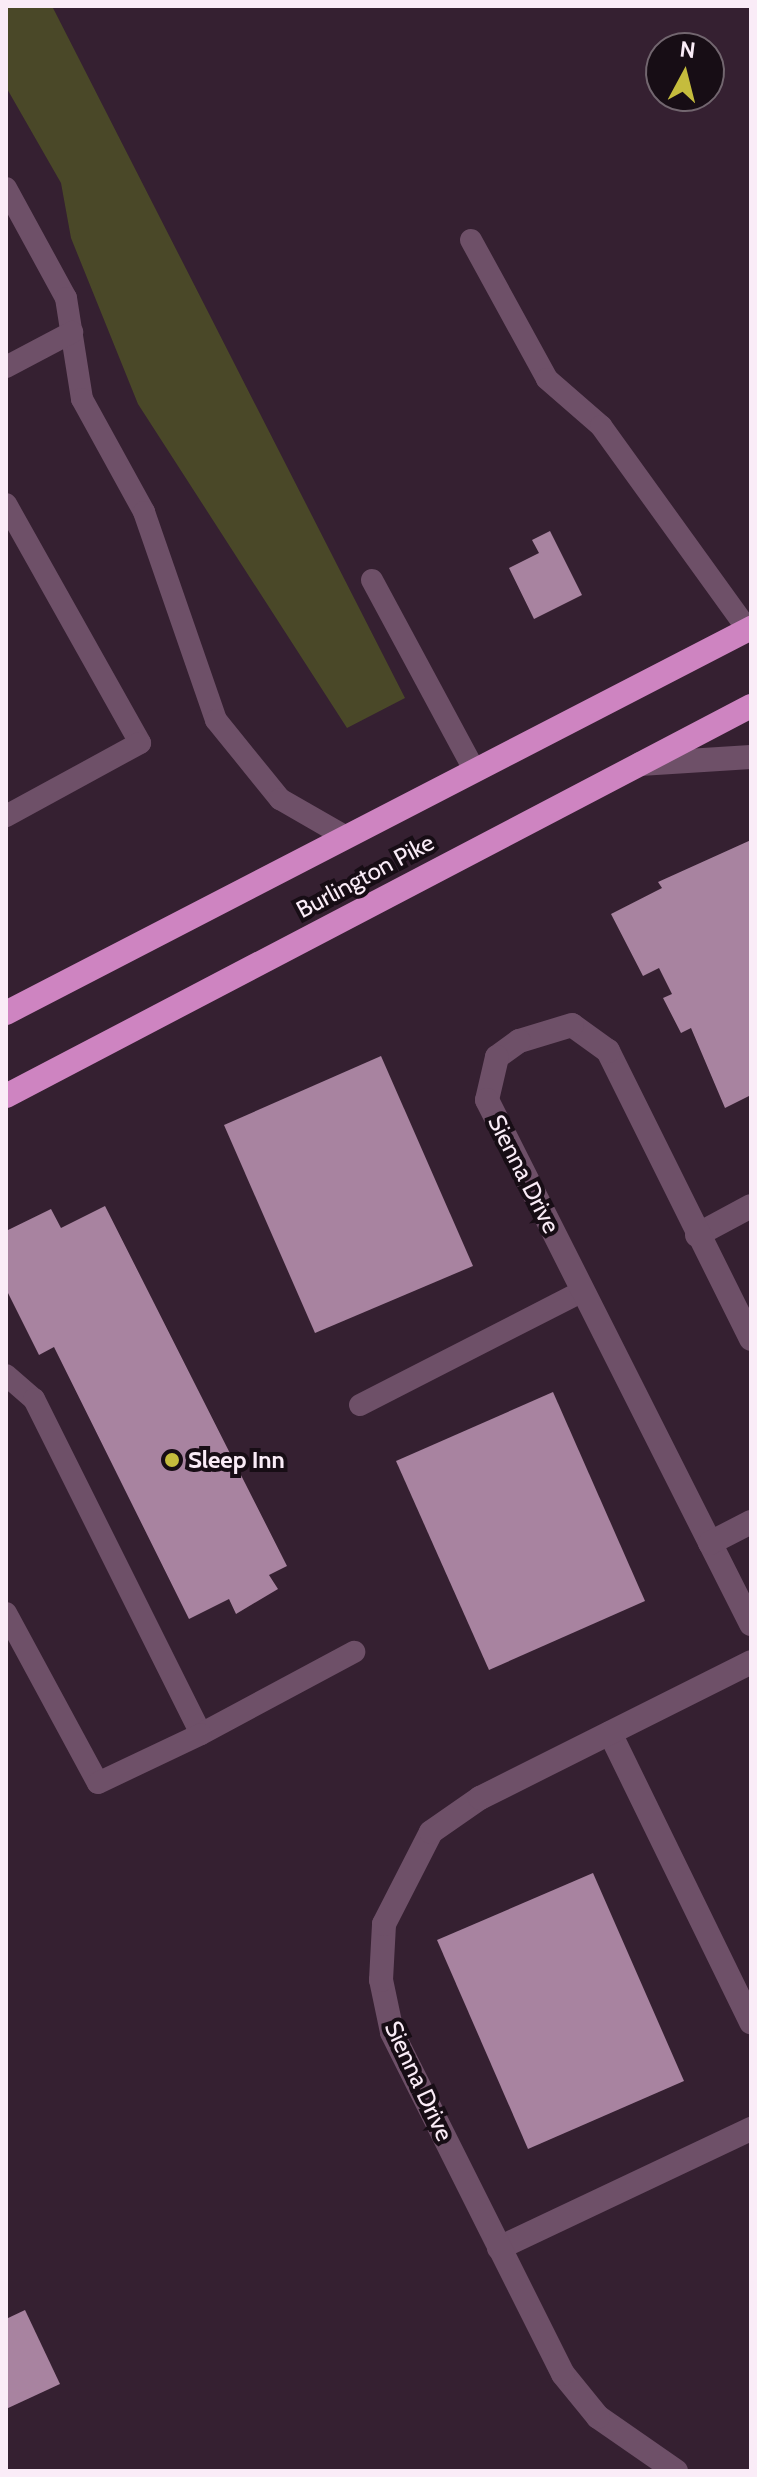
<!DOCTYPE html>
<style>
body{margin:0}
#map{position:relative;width:757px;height:2477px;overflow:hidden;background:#352031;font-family:Cabin,sans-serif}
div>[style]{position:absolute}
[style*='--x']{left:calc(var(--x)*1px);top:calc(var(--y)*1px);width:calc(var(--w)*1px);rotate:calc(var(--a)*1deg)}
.green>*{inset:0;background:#4a4828}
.building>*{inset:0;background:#a883a0}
.lane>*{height:22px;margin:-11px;padding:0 11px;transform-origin:11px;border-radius:11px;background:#6e5068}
.street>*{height:24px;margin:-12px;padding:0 12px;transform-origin:12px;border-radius:12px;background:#6e5068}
.highway>*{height:24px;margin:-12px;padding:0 12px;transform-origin:12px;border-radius:12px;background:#ce84c1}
.dots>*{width:22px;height:22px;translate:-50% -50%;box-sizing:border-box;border:4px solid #170d15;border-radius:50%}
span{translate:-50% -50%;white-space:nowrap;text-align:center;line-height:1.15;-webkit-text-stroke:8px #170d15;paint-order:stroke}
.street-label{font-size:24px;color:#faecf7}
.poi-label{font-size:24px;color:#faecf7;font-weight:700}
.left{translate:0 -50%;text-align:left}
.frame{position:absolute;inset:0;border:8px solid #faecf7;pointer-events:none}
.north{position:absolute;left:645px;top:32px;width:80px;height:80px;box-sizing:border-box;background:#170d15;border:2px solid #72666f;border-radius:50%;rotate:7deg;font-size:22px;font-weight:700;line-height:32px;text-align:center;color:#faecf7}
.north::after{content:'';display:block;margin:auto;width:28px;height:36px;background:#c5bc3d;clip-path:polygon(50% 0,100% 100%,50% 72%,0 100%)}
</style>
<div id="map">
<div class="green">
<i style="clip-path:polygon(6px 6px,52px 6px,405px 698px,347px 728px,138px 404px,71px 238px,61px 183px,6px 87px)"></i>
</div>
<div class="building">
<i style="clip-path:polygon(550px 531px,582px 595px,534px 619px,509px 568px,539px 553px,532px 540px)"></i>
<i style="clip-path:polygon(751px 840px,751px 1095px,725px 1108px,691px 1028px,681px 1033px,663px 998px,672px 994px,659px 968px,643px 976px,611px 914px,662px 888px,658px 882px)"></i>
<i style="clip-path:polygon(381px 1056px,473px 1266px,315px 1333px,224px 1125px)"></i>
<i style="clip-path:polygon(105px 1206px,287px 1566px,269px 1575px,278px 1589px,236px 1614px,229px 1599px,189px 1619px,54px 1347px,39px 1355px,6px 1289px,6px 1231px,51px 1209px,61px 1228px)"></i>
<i style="clip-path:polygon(553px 1392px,645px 1601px,489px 1670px,396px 1461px)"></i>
<i style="clip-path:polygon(593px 1873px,684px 2081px,528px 2149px,437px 1940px)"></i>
<i style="clip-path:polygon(25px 2310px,60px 2384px,6px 2409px,6px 2319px)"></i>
</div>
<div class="lane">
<i style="--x:6;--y:188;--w:125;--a:61.4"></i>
<i style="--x:66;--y:298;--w:102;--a:81"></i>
<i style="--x:82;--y:399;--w:129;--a:61.2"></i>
<i style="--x:144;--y:512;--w:220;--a:70.9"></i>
<i style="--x:216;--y:720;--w:102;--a:51"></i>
<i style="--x:280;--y:799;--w:76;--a:29.9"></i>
<i style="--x:471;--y:240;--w:158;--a:61.3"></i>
<i style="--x:547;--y:379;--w:72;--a:41"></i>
<i style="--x:601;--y:426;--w:251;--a:54.2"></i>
<i style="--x:6;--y:367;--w:75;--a:-27.9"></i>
<i style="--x:6;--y:504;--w:274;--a:60.7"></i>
<i style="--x:140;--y:743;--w:153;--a:151.4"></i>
<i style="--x:372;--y:580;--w:217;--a:61.7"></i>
<i style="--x:6;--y:1375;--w:37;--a:41"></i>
<i style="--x:34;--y:1399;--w:374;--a:63.5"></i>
<i style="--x:201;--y:1734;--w:174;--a:-28.2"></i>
<i style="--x:360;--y:1405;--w:250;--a:-27.1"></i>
<i style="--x:6;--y:1613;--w:193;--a:61.6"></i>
<i style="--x:98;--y:1783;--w:114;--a:-25.4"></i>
</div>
<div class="street">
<i style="--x:640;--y:764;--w:111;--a:-3.6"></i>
<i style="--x:697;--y:1235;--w:61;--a:-28.2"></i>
<i style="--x:751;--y:1339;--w:322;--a:-116.4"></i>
<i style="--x:608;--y:1051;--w:44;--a:-144.2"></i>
<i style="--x:572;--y:1025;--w:55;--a:163.2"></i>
<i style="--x:519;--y:1041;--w:27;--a:144"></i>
<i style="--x:497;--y:1057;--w:44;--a:103.1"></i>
<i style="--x:487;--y:1100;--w:587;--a:63.26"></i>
<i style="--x:710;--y:1543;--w:46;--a:-27.1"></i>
<i style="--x:610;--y:1733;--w:322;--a:64"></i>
<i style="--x:499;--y:2248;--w:279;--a:-25.3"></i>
<i style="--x:676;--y:2471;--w:95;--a:-145.3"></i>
<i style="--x:598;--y:2417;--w:55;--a:-129.1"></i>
<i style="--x:563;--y:2374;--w:382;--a:-116.6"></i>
<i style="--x:392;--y:2032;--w:53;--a:-101.9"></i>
<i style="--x:381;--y:1980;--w:56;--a:-86.9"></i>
<i style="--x:384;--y:1924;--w:103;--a:-62.9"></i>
<i style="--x:431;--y:1832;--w:60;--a:-34.8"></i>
<i style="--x:480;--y:1798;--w:303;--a:-26.6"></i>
</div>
<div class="highway">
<i style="--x:6;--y:1013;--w:839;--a:-27.33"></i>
<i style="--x:6;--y:1096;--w:841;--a:-27.63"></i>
</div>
<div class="dots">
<i style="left:172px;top:1460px;background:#c5bc3d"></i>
</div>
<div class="street-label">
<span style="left:365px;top:876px;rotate:-28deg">Burlington Pike</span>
<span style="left:524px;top:1174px;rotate:63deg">Sienna Drive</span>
<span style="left:419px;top:2081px;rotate:65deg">Sienna Drive</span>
</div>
<div class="poi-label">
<span class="left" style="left:188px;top:1460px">Sleep Inn</span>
</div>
<div class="frame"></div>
<div class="north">N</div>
</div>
